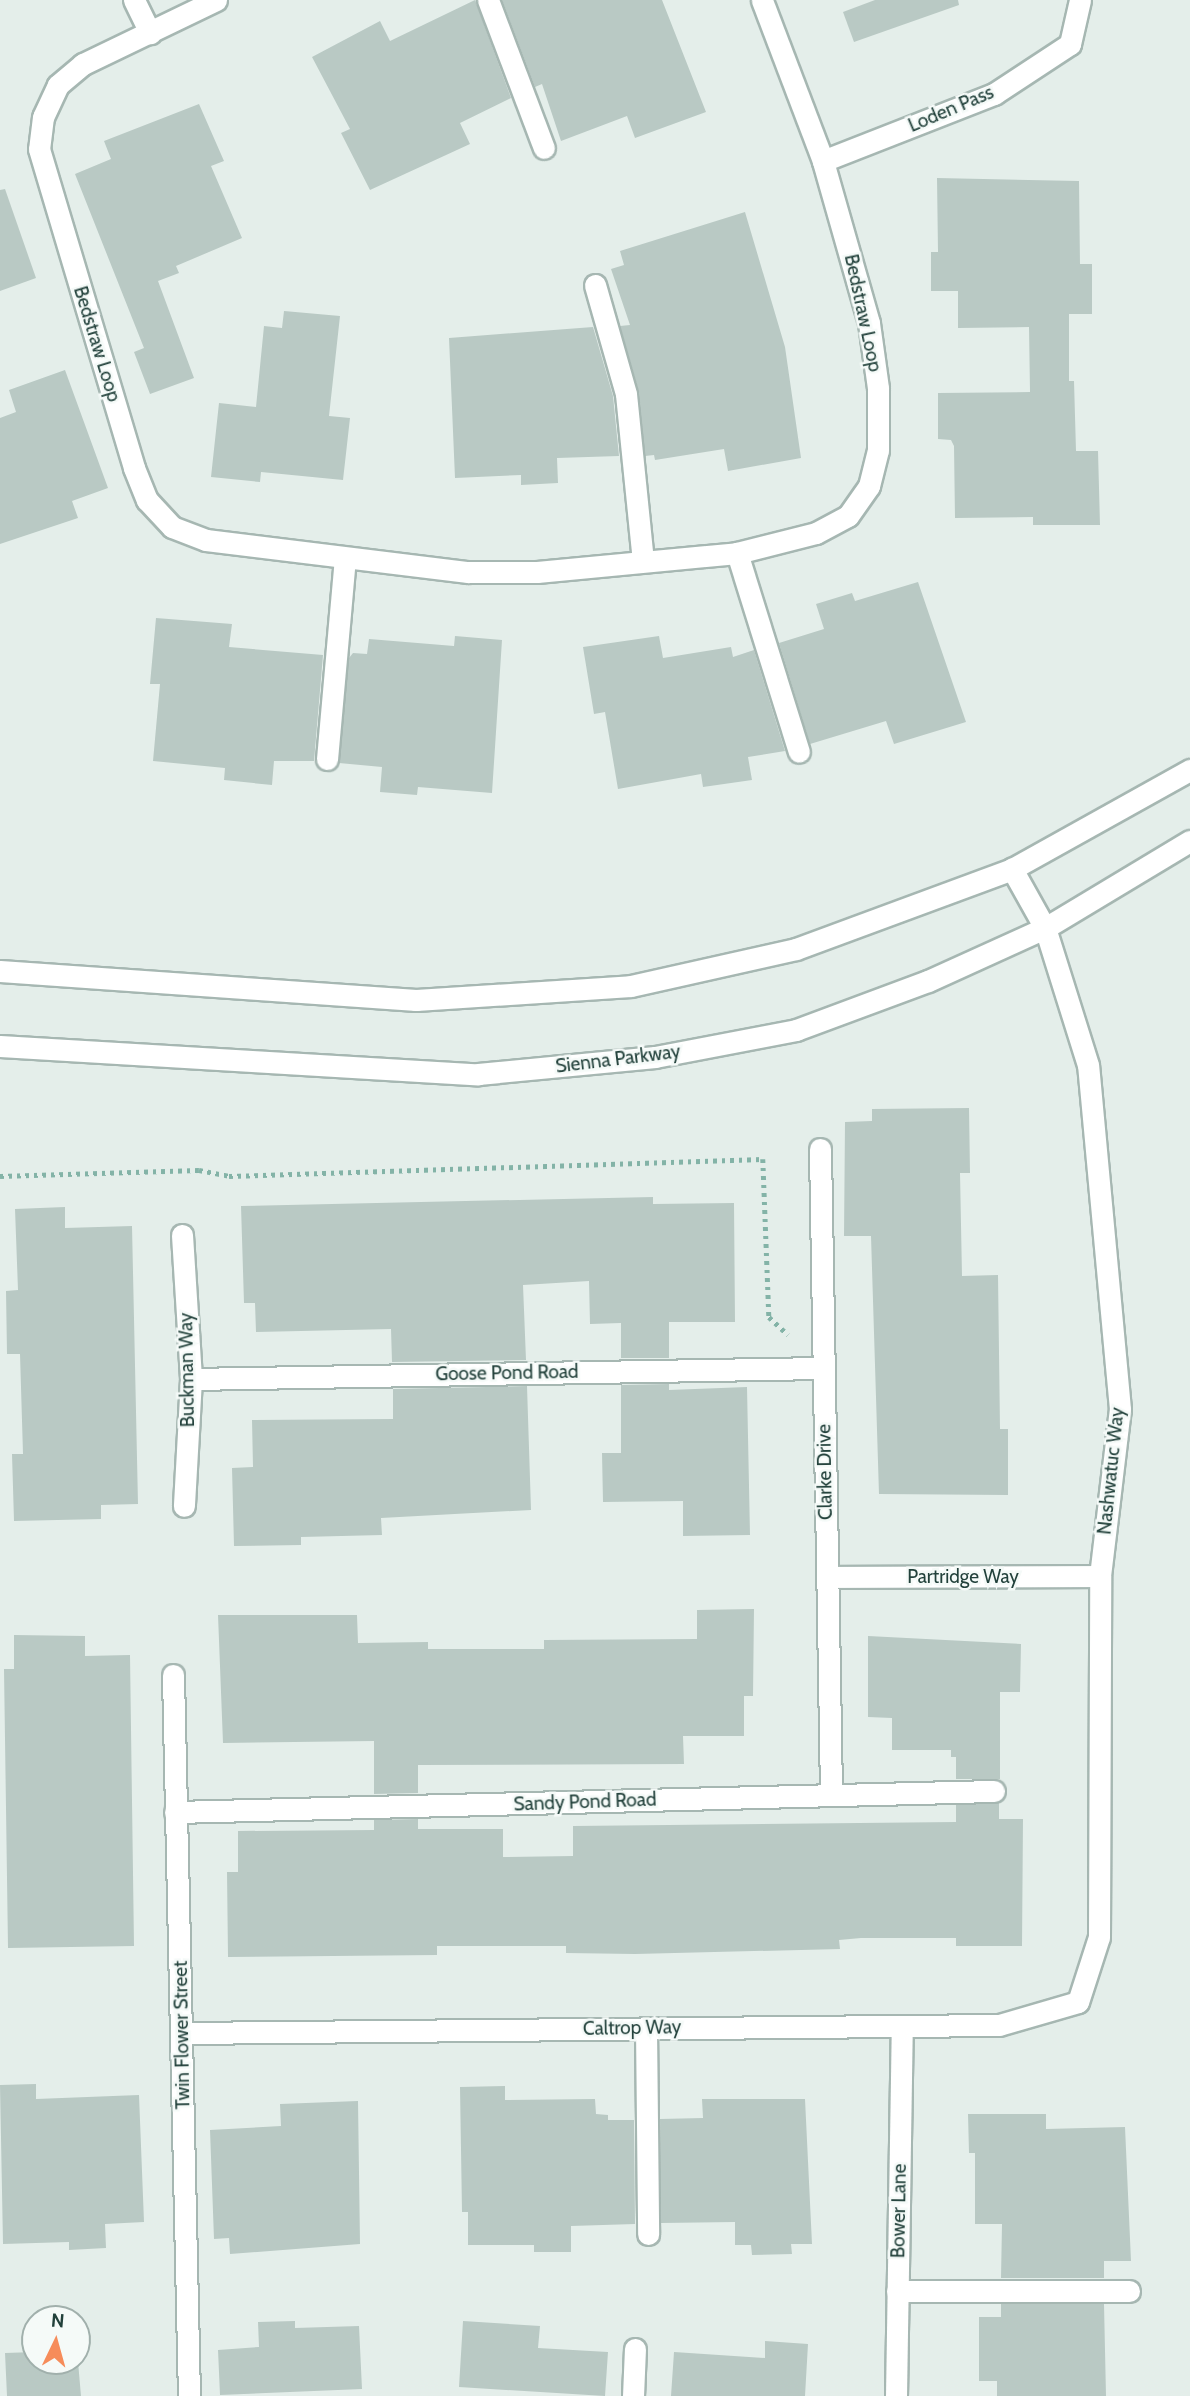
<!DOCTYPE html>
<style>
body{margin:0}
#map{position:relative;width:1190px;height:2396px;overflow:hidden;background:#e4eeea;font-family:Cabin,sans-serif}
div>[style]{position:absolute}
[style*='--x']{left:calc(var(--x)*1px);top:calc(var(--y)*1px);width:calc(var(--w)*1px);rotate:calc(var(--a)*1deg)}
.building>*{inset:0;background:#b9c9c4}
.path>*{height:4.5px;margin-top:-2.25px;transform-origin:0;background:repeating-linear-gradient(90deg,#83b3a7 0 3.5px,transparent 0 8.5px)}
.roads{filter:drop-shadow(2px 0 #a6b7b2) drop-shadow(-2px 0 #a6b7b2) drop-shadow(0 2px #a6b7b2) drop-shadow(0 -2px #a6b7b2)}
.minor>*{height:21px;margin:-10.5px;padding:0 10.5px;transform-origin:10.5px;border-radius:10.5px;background:#fff}
.secondary>*{height:21px;margin:-10.5px;padding:0 10.5px;transform-origin:10.5px;border-radius:10.5px;background:#fff}
span{translate:-50% -50%;white-space:nowrap;text-align:center;line-height:1.15;-webkit-text-stroke:5px #f5faf8;paint-order:stroke}
.street-label{font-size:19px;color:#22413b}
.north{position:absolute;left:21px;top:2305px;width:70px;height:70px;box-sizing:border-box;background:#f5faf8;border:2px solid #a1b0ac;border-radius:50%;rotate:5deg;font-size:19px;font-weight:700;line-height:28px;text-align:center;color:#22413b}
.north::after{content:'';display:block;margin:auto;width:24px;height:32px;background:#f68c5a;clip-path:polygon(50% 0,100% 100%,50% 72%,0 100%)}
</style>
<div id="map">
<div class="building">
<i style="clip-path:polygon(475px 0,511px 98px,460px 123px,470px 144px,370px 190px,341px 133px,350px 129px,312px 57px,380px 21px,390px 41px)"></i>
<i style="clip-path:polygon(502px 0,662px 0,706px 112px,635px 138px,627px 116px,561px 141px,542px 84px,535px 87px)"></i>
<i style="clip-path:polygon(875px 0,958px 0,959px 5px,854px 42px,843px 12px)"></i>
<i style="clip-path:polygon(199px 104px,224px 161px,211px 166px,242px 238px,176px 266px,179px 273px,158px 281px,194px 378px,150px 394px,134px 352px,144px 348px,75px 174px,111px 159px,104px 141px)"></i>
<i style="clip-path:polygon(937px 178px,1079px 181px,1080px 264px,1092px 264px,1092px 314px,1069px 314px,1069px 381px,1074px 381px,1076px 451px,1098px 451px,1100px 525px,1033px 525px,1033px 517px,955px 518px,954px 446px,951px 440px,938px 439px,938px 393px,1030px 392px,1029px 327px,958px 328px,958px 291px,931px 291px,931px 252px,938px 252px)"></i>
<i style="clip-path:polygon(5px 189px,36px 278px,0 291px,0 190px)"></i>
<i style="clip-path:polygon(745px 212px,785px 347px,801px 458px,728px 471px,724px 449px,655px 460px,654px 455px,645px 456px,639px 392px,620px 326px,630px 325px,611px 269px,624px 265px,620px 251px)"></i>
<i style="clip-path:polygon(284px 311px,340px 316px,329px 416px,350px 418px,343px 480px,261px 472px,260px 482px,211px 477px,219px 403px,256px 407px,264px 326px,282px 328px)"></i>
<i style="clip-path:polygon(593px 327px,613px 396px,619px 456px,557px 458px,558px 483px,521px 485px,521px 475px,455px 478px,449px 338px)"></i>
<i style="clip-path:polygon(65px 370px,108px 488px,72px 501px,78px 518px,0 544px,0 418px,16px 412px,9px 390px)"></i>
<i style="clip-path:polygon(918px 582px,966px 722px,894px 744px,886px 721px,810px 744px,779px 643px,824px 629px,816px 604px,852px 593px,855px 601px)"></i>
<i style="clip-path:polygon(156px 618px,232px 624px,229px 647px,323px 655px,314px 761px,274px 761px,272px 785px,224px 780px,225px 768px,153px 761px,160px 684px,150px 684px)"></i>
<i style="clip-path:polygon(455px 636px,502px 640px,492px 793px,418px 787px,417px 795px,380px 792px,382px 767px,339px 763px,349px 658px,353px 653px,367px 654px,369px 639px,454px 646px)"></i>
<i style="clip-path:polygon(659px 636px,663px 658px,731px 647px,733px 657px,754px 650px,785px 751px,748px 757px,752px 780px,703px 787px,701px 774px,618px 789px,605px 712px,594px 714px,583px 647px)"></i>
<i style="clip-path:polygon(969px 1108px,970px 1173px,960px 1173px,962px 1276px,998px 1275px,1000px 1429px,1008px 1429px,1008px 1495px,879px 1494px,871px 1236px,844px 1236px,845px 1122px,872px 1121px,872px 1109px)"></i>
<i style="clip-path:polygon(653px 1197px,653px 1204px,734px 1203px,735px 1322px,669px 1322px,669px 1358px,621px 1358px,621px 1323px,590px 1324px,589px 1281px,523px 1285px,526px 1360px,392px 1362px,391px 1329px,256px 1332px,255px 1303px,244px 1303px,241px 1206px)"></i>
<i style="clip-path:polygon(65px 1207px,65px 1228px,132px 1226px,138px 1504px,101px 1505px,101px 1519px,14px 1521px,12px 1454px,23px 1454px,20px 1354px,7px 1354px,6px 1291px,18px 1290px,15px 1209px)"></i>
<i style="clip-path:polygon(669px 1384px,669px 1390px,747px 1387px,750px 1535px,683px 1536px,683px 1501px,603px 1502px,602px 1453px,621px 1453px,621px 1385px)"></i>
<i style="clip-path:polygon(527px 1386px,531px 1510px,381px 1518px,382px 1535px,301px 1537px,301px 1545px,234px 1546px,232px 1468px,253px 1467px,252px 1420px,393px 1419px,393px 1389px)"></i>
<i style="clip-path:polygon(754px 1609px,753px 1696px,744px 1696px,744px 1736px,683px 1736px,684px 1764px,418px 1765px,418px 1793px,374px 1794px,374px 1741px,223px 1743px,218px 1615px,357px 1615px,358px 1643px,428px 1642px,428px 1649px,544px 1649px,544px 1640px,697px 1639px,697px 1610px)"></i>
<i style="clip-path:polygon(14px 1635px,85px 1636px,85px 1656px,130px 1655px,134px 1946px,8px 1948px,4px 1669px,14px 1669px)"></i>
<i style="clip-path:polygon(868px 1636px,1021px 1644px,1020px 1692px,1000px 1692px,1000px 1779px,956px 1779px,956px 1757px,951px 1757px,951px 1750px,892px 1750px,892px 1718px,868px 1717px)"></i>
<i style="clip-path:polygon(999px 1803px,999px 1819px,1023px 1819px,1022px 1946px,956px 1946px,956px 1938px,861px 1938px,839px 1940px,840px 1949px,635px 1954px,566px 1953px,566px 1946px,437px 1946px,437px 1955px,228px 1957px,227px 1872px,238px 1872px,238px 1831px,374px 1830px,374px 1820px,418px 1819px,418px 1829px,503px 1829px,503px 1857px,573px 1856px,573px 1826px,956px 1822px,956px 1805px)"></i>
<i style="clip-path:polygon(36px 2084px,36px 2099px,139px 2095px,144px 2222px,105px 2224px,106px 2248px,69px 2250px,69px 2242px,3px 2244px,0 2085px)"></i>
<i style="clip-path:polygon(505px 2086px,505px 2100px,595px 2099px,596px 2114px,608px 2115px,608px 2120px,634px 2120px,635px 2224px,571px 2226px,571px 2252px,534px 2252px,534px 2245px,468px 2245px,468px 2212px,462px 2212px,460px 2087px)"></i>
<i style="clip-path:polygon(702px 2099px,805px 2099px,812px 2244px,791px 2244px,792px 2254px,752px 2255px,751px 2245px,735px 2245px,735px 2222px,661px 2223px,660px 2119px,703px 2118px)"></i>
<i style="clip-path:polygon(358px 2101px,360px 2244px,230px 2254px,229px 2238px,214px 2239px,210px 2130px,281px 2126px,280px 2104px)"></i>
<i style="clip-path:polygon(968px 2114px,1046px 2114px,1046px 2129px,1125px 2127px,1131px 2261px,1104px 2261px,1104px 2278px,1001px 2278px,1002px 2224px,975px 2224px,975px 2153px,969px 2153px)"></i>
<i style="clip-path:polygon(1001px 2304px,1104px 2304px,1106px 2396px,997px 2396px,997px 2381px,979px 2381px,979px 2317px,1001px 2317px)"></i>
<i style="clip-path:polygon(295px 2321px,295px 2328px,359px 2326px,362px 2389px,220px 2395px,218px 2350px,259px 2347px,258px 2322px)"></i>
<i style="clip-path:polygon(463px 2321px,540px 2326px,538px 2348px,608px 2352px,605px 2396px,459px 2387px)"></i>
<i style="clip-path:polygon(765px 2341px,808px 2344px,805px 2396px,671px 2396px,674px 2352px,765px 2358px)"></i>
<i style="clip-path:polygon(77px 2350px,81px 2396px,7px 2396px,5px 2353px,35px 2352px,35px 2361px,77px 2361px)"></i>
</div>
<div class="path">
<i style="--x:0;--y:1176;--w:199;--a:-1.7"></i>
<i style="--x:199;--y:1170;--w:31;--a:11"></i>
<i style="--x:229;--y:1176;--w:534;--a:-1.82"></i>
<i style="--x:763;--y:1159;--w:158;--a:87.8"></i>
<i style="--x:769;--y:1317;--w:26;--a:43"></i>
</div>
<div class="roads">
<div class="minor">
<i style="--x:134;--y:0;--w:37;--a:64"></i>
<i style="--x:216;--y:0;--w:148;--a:154.3"></i>
<i style="--x:83;--y:64;--w:33;--a:140"></i>
<i style="--x:58;--y:85;--w:35;--a:115"></i>
<i style="--x:43;--y:117;--w:32;--a:97"></i>
<i style="--x:39;--y:149;--w:333;--a:73.4"></i>
<i style="--x:134;--y:468;--w:35;--a:68"></i>
<i style="--x:147;--y:500;--w:37;--a:47"></i>
<i style="--x:172;--y:527;--w:36;--a:21"></i>
<i style="--x:206;--y:540;--w:264;--a:7"></i>
<i style="--x:468;--y:572;--w:69;--a:0"></i>
<i style="--x:537;--y:572;--w:201;--a:-5.4"></i>
<i style="--x:737;--y:553;--w:81;--a:-14.2"></i>
<i style="--x:816;--y:533;--w:36;--a:-28"></i>
<i style="--x:848;--y:516;--w:37;--a:-55"></i>
<i style="--x:869;--y:486;--w:37;--a:-76"></i>
<i style="--x:878;--y:450;--w:62;--a:-90"></i>
<i style="--x:878;--y:388;--w:66;--a:-97.9"></i>
<i style="--x:869;--y:323;--w:168;--a:-105.9"></i>
<i style="--x:823;--y:161;--w:172;--a:-110.8"></i>
<i style="--x:488;--y:0;--w:158;--a:69.3"></i>
<i style="--x:823;--y:161;--w:184;--a:-21.4"></i>
<i style="--x:994;--y:94;--w:91;--a:-33.3"></i>
<i style="--x:1070;--y:44;--w:45;--a:-77.2"></i>
<i style="--x:595;--y:285;--w:113;--a:74.1"></i>
<i style="--x:626;--y:394;--w:168;--a:84.2"></i>
<i style="--x:737;--y:553;--w:208;--a:72.7"></i>
<i style="--x:327;--y:759;--w:201;--a:-84.9"></i>
<i style="--x:820;--y:1149;--w:646;--a:89.02"></i>
<i style="--x:182;--y:1235;--w:144;--a:86.4"></i>
<i style="--x:191;--y:1379;--w:127;--a:93.2"></i>
<i style="--x:191;--y:1379;--w:632;--a:-1"></i>
<i style="--x:827;--y:1577;--w:273;--a:-0.2"></i>
<i style="--x:173;--y:1675;--w:721;--a:88.73"></i>
<i style="--x:175;--y:1812;--w:819;--a:-1.47"></i>
<i style="--x:646;--y:2028;--w:206;--a:89.4"></i>
<i style="--x:182;--y:2033;--w:817;--a:-0.56"></i>
<i style="--x:999;--y:2025;--w:82;--a:-16.2"></i>
<i style="--x:1078;--y:2002;--w:68;--a:-72.1"></i>
<i style="--x:1099;--y:1937;--w:361;--a:-89.8"></i>
<i style="--x:1100;--y:1576;--w:168;--a:-83.2"></i>
<i style="--x:1120;--y:1409;--w:345;--a:-95.3"></i>
<i style="--x:1088;--y:1065;--w:144;--a:-107.4"></i>
<i style="--x:1045;--y:928;--w:68;--a:-119.2"></i>
<i style="--x:897;--y:2291;--w:232;--a:0"></i>
<i style="--x:633;--y:2396;--w:47;--a:-87.6"></i>
<i style="--x:896;--y:2396;--w:370;--a:-89.1"></i>
</div>
<div class="secondary">
<i style="--x:0;--y:971;--w:417;--a:4"></i>
<i style="--x:416;--y:1000;--w:215;--a:-3.7"></i>
<i style="--x:631;--y:986;--w:169;--a:-12.6"></i>
<i style="--x:796;--y:949;--w:230;--a:-20.3"></i>
<i style="--x:1012;--y:869;--w:204;--a:-29.1"></i>
<i style="--x:0;--y:1046;--w:479;--a:3.4"></i>
<i style="--x:478;--y:1074;--w:178;--a:-5.5"></i>
<i style="--x:655;--y:1057;--w:144;--a:-10.8"></i>
<i style="--x:796;--y:1030;--w:141;--a:-20.4"></i>
<i style="--x:928;--y:981;--w:128;--a:-24.4"></i>
<i style="--x:1045;--y:928;--w:169;--a:-31"></i>
</div>
</div>
<div class="street-label">
<span style="left:951px;top:109px;rotate:-23deg">Loden Pass</span>
<span style="left:863px;top:313px;rotate:78deg">Bedstraw Loop</span>
<span style="left:97px;top:344px;rotate:73deg">Bedstraw Loop</span>
<span style="left:618px;top:1059px;rotate:-7deg">Sienna Parkway</span>
<span style="left:187px;top:1370px;rotate:-91deg">Buckman Way</span>
<span style="left:507px;top:1373px;rotate:-1deg">Goose Pond Road</span>
<span style="left:1111px;top:1471px;rotate:-84deg">Nashwatuc Way</span>
<span style="left:825px;top:1472px;rotate:-91deg">Clarke Drive</span>
<span style="left:963px;top:1577px">Partridge Way</span>
<span style="left:585px;top:1802px;rotate:-2deg">Sandy Pond Road</span>
<span style="left:632px;top:2028px;rotate:-1deg">Caltrop Way</span>
<span style="left:182px;top:2035px;rotate:-91deg">Twin Flower Street</span>
<span style="left:899px;top:2211px;rotate:-89deg">Bower Lane</span>
</div>
<div class="north">N</div>
</div>
